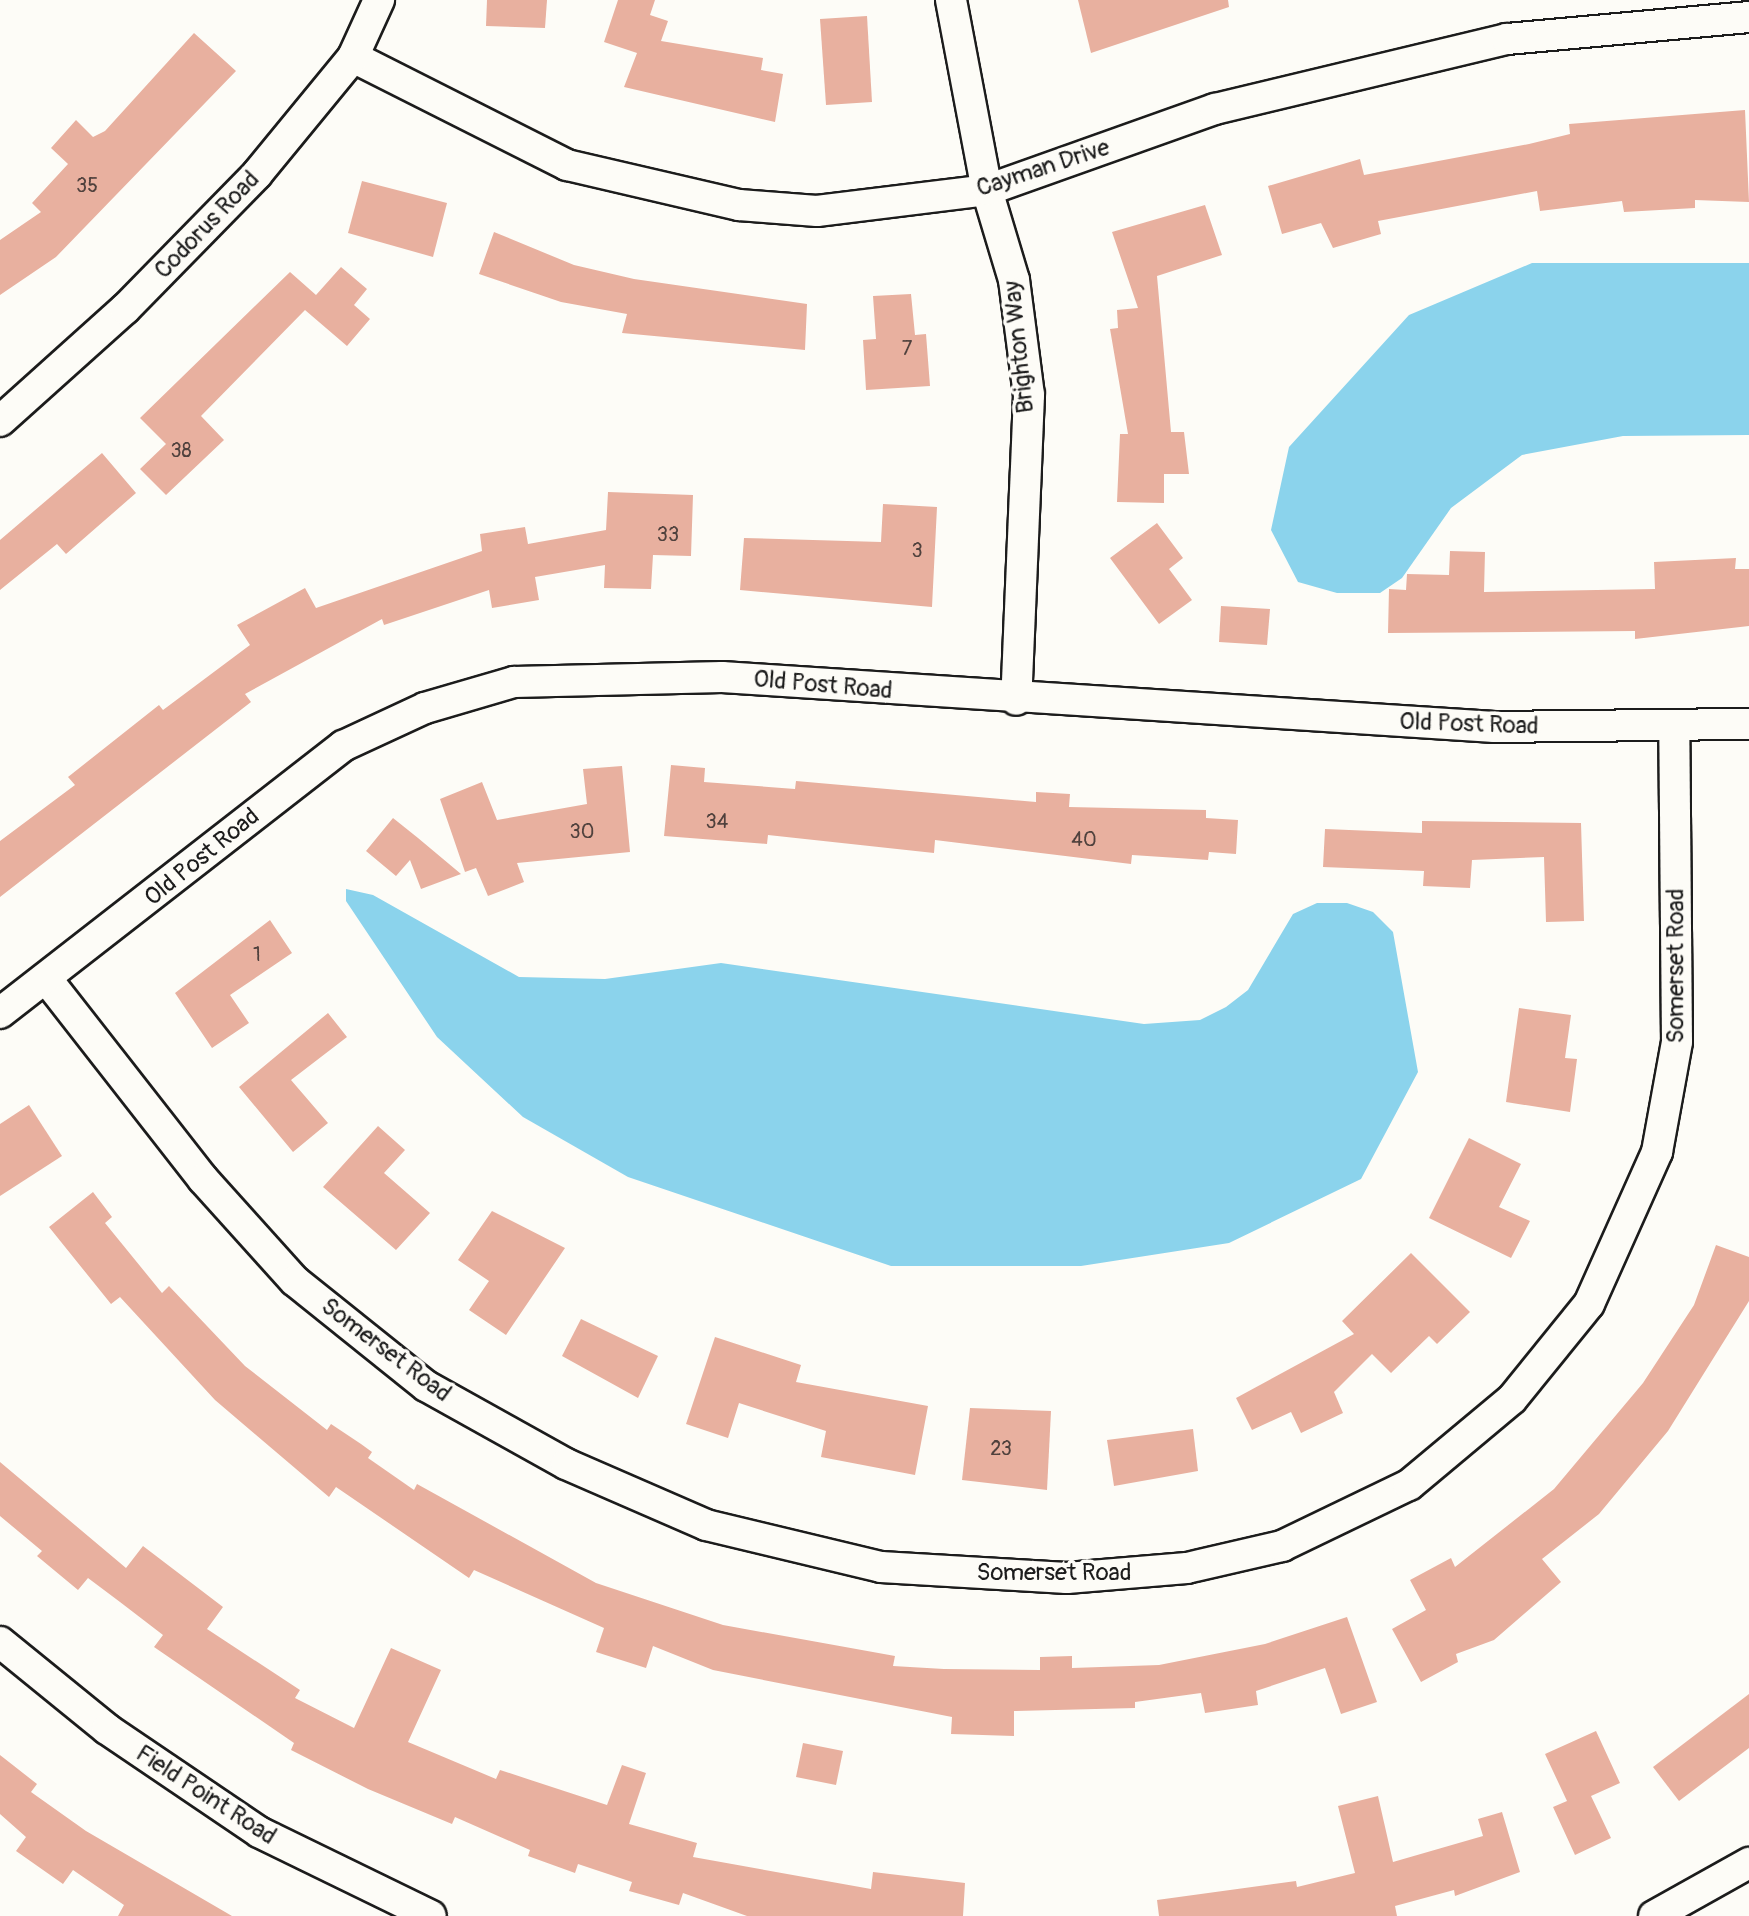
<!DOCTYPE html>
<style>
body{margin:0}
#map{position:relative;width:1749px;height:1916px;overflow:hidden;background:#fdfcf7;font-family:Pangolin,sans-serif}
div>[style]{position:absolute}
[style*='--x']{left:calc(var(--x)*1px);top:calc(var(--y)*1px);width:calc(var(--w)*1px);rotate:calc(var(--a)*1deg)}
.water>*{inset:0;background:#8bd3ec}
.building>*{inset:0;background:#e8b09f}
.roads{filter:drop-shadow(2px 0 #1c1c1c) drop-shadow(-2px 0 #1c1c1c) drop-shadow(0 2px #1c1c1c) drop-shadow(0 -2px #1c1c1c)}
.minor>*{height:30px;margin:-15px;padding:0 15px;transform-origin:15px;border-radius:15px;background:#fdfcf7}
span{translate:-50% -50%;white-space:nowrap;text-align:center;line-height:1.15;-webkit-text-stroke:7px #fdfcf7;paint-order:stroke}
.number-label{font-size:20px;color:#4f413d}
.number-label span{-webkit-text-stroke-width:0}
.street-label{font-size:24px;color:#1c1c1c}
</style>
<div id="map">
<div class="water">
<i style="clip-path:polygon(1532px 263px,1749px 263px,1749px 435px,1623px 436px,1522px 455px,1451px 508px,1402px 578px,1380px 593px,1337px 593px,1298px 582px,1271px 530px,1289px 447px,1409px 315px)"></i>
<i style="clip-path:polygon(346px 889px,373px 895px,519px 977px,605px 979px,721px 963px,1144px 1024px,1200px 1020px,1226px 1007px,1248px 990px,1293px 914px,1317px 903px,1347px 903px,1373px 912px,1393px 932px,1418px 1072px,1361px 1179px,1229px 1243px,1081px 1266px,891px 1266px,628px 1177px,523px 1117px,437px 1037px,346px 901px)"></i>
</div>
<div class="building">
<i style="clip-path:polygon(487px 0,547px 0,545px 28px,486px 26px)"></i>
<i style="clip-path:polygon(618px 0,655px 0,650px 15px,668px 21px,661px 41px,763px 58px,761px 70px,783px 74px,775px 122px,624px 87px,637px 53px,604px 42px)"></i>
<i style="clip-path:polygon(1078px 0,1228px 0,1229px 7px,1091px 53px)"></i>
<i style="clip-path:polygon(867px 16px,872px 102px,826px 105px,820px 19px)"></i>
<i style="clip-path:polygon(194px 33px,236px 71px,56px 257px,0 295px,0 240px,41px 212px,32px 203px,68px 164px,51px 148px,76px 120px,93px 137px,105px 131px)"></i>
<i style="clip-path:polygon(1745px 110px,1749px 202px,1695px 200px,1695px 208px,1624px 212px,1622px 201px,1540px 211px,1537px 191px,1378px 221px,1381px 234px,1333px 248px,1321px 223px,1282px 234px,1268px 186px,1360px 159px,1364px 175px,1529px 144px,1570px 134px,1569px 124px)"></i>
<i style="clip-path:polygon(362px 181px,447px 203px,433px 257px,348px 233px)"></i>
<i style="clip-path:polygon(1205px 205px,1222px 255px,1157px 276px,1171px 432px,1184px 432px,1189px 474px,1164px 474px,1164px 503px,1117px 502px,1120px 434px,1128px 434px,1110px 329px,1118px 328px,1117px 310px,1138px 308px,1112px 232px)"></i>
<i style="clip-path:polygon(494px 232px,574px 265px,634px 279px,807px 304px,805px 350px,622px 333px,627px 314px,561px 302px,479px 274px)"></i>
<i style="clip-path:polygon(341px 267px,367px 289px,354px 305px,370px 319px,347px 346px,305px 310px,201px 416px,224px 440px,166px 495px,140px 469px,166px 444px,140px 418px,290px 272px,316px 295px)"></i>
<i style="clip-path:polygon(911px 294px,915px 335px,926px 334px,930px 386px,866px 390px,863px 340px,876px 339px,873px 296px)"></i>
<i style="clip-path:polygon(102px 453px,136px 493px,66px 554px,57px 544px,0 590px,0 540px)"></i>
<i style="clip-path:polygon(608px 492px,693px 495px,691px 556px,653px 555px,651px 589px,604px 588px,605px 565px,535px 577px,539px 600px,492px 608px,489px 590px,384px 625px,382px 619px,245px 694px,251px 702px,0 897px,0 841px,75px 785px,68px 777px,159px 705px,163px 710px,250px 645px,237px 625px,305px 588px,316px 608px,482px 551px,480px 534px,525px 527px,528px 544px,606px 530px)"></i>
<i style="clip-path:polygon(883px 504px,937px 507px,932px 607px,740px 590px,744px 538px,881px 542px)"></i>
<i style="clip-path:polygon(1157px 523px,1183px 558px,1169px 569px,1192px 600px,1159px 624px,1110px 558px)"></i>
<i style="clip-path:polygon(1450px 551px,1485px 552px,1484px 592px,1655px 589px,1654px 562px,1736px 558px,1735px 569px,1749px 569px,1749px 626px,1635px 639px,1635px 631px,1388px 633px,1389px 589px,1406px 590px,1407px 574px,1449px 575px)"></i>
<i style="clip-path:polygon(1221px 606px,1270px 609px,1267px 645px,1219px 642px)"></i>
<i style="clip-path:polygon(671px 765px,705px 768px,704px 782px,795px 789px,796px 781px,1036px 802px,1036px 792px,1070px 794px,1069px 807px,1206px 810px,1206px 818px,1238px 820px,1236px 854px,1209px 852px,1208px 860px,1132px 855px,1131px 864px,935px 840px,934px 853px,768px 835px,767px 844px,664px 836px)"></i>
<i style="clip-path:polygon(622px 766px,630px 852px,517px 863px,524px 882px,488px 896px,476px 868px,465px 872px,440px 799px,482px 782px,497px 820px,587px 804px,583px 769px)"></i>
<i style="clip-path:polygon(393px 818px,418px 838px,461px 874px,421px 889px,410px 860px,396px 876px,366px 851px)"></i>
<i style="clip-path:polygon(1422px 821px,1581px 823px,1584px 921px,1546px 922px,1544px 857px,1472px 860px,1470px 888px,1423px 886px,1424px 871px,1323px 867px,1325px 829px,1422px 833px)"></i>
<i style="clip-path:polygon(270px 920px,292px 953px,230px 995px,249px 1023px,212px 1048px,175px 993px)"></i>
<i style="clip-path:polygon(1519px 1008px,1571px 1015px,1565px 1058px,1577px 1059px,1570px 1112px,1506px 1102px)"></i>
<i style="clip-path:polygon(328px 1013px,347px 1037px,291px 1080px,328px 1123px,293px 1152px,239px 1087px)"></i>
<i style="clip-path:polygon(29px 1105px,62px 1156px,0 1196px,0 1124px)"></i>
<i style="clip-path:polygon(378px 1126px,405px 1150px,384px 1173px,430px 1213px,396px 1250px,323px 1187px)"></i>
<i style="clip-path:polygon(1469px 1138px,1521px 1164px,1499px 1207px,1530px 1221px,1511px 1258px,1429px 1218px)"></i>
<i style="clip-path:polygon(93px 1192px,112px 1217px,105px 1223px,162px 1293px,169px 1286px,245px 1366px,327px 1430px,331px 1424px,361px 1444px,372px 1452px,368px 1458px,414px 1490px,417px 1484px,596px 1583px,723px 1625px,895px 1656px,893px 1666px,944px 1669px,1040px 1670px,1040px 1657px,1072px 1656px,1072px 1668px,1159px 1665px,1265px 1644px,1347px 1617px,1377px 1702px,1341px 1714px,1325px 1668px,1256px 1691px,1258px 1705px,1205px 1713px,1201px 1693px,1135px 1702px,1135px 1708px,1014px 1711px,1014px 1736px,951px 1734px,952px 1717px,713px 1670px,653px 1646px,646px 1668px,596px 1652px,604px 1628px,474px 1570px,469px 1578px,336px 1487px,329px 1497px,215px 1400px,120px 1297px,111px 1304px,49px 1227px)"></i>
<i style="clip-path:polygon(492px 1211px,565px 1248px,506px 1335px,469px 1310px,489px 1281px,458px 1260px)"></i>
<i style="clip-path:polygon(1716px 1245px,1749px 1257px,1749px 1301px,1668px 1431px,1599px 1514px,1542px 1559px,1561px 1582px,1494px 1640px,1456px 1654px,1458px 1662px,1421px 1682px,1392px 1629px,1426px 1610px,1410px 1580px,1451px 1558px,1455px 1567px,1554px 1489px,1643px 1383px,1694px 1305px)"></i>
<i style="clip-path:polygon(1411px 1253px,1470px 1312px,1437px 1344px,1429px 1336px,1391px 1373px,1372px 1354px,1334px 1392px,1343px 1413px,1301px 1433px,1291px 1412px,1252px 1430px,1236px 1398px,1354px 1334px,1342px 1321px)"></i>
<i style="clip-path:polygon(581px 1319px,658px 1356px,638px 1398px,562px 1356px)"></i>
<i style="clip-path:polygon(715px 1337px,801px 1365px,796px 1382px,928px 1406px,915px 1475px,821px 1457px,826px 1431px,739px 1403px,728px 1438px,686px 1424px)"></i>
<i style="clip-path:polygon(970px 1408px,1051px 1411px,1047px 1490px,962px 1480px)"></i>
<i style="clip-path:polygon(1193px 1429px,1198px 1471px,1114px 1486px,1107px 1440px)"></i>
<i style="clip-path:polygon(0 1462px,126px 1568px,143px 1546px,223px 1607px,207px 1629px,300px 1690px,295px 1698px,354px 1728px,391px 1648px,441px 1670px,408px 1742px,496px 1779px,500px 1770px,607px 1805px,622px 1765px,646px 1773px,629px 1824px,697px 1843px,693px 1857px,871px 1889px,873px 1872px,965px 1883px,963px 1916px,747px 1916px,683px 1893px,679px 1905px,629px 1891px,632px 1882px,578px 1864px,575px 1873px,528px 1856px,530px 1850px,455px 1817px,452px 1824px,368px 1789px,291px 1750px,294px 1743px,154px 1647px,163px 1635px,120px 1602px,88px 1578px,78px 1590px,37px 1556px,42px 1551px,0 1516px)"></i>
<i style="clip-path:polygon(1749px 1694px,1749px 1748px,1679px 1801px,1653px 1767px)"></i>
<i style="clip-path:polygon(1596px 1731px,1620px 1783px,1591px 1796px,1611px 1838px,1575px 1855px,1553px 1807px,1567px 1801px,1545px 1754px)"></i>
<i style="clip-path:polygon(803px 1743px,843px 1751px,836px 1785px,796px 1777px)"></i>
<i style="clip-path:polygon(0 1755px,37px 1784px,31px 1792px,86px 1831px,232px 1916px,118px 1916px,124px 1905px,73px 1870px,63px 1884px,16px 1851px,26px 1837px,0 1814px)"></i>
<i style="clip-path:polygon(1378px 1796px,1393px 1862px,1483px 1836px,1478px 1819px,1502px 1812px,1520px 1872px,1455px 1896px,1454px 1890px,1395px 1906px,1397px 1916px,1159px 1916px,1157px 1900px,1296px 1881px,1297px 1887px,1355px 1873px,1338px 1806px)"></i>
</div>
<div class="roads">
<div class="minor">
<i style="--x:951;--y:0;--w:193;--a:79.3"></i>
<i style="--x:987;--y:190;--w:94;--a:73.3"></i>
<i style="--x:1014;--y:280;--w:116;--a:82.6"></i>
<i style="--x:1029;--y:395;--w:305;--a:92.4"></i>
<i style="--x:353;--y:57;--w:240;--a:26.8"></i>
<i style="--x:567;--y:165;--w:177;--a:13.1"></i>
<i style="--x:739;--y:205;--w:78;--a:4.4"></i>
<i style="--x:817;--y:211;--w:171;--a:-7"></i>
<i style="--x:987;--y:190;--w:242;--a:-19.6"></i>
<i style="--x:1215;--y:109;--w:300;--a:-13.5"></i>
<i style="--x:1507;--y:39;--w:243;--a:-5.2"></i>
<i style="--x:0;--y:421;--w:168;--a:-41.9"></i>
<i style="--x:125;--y:309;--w:189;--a:-45.6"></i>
<i style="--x:257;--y:174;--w:151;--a:-50.6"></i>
<i style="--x:353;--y:57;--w:63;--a:-65.5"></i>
<i style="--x:49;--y:982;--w:250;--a:52"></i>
<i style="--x:203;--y:1179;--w:137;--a:48"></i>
<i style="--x:295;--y:1281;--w:168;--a:38.7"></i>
<i style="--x:426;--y:1386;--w:160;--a:29.1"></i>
<i style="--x:566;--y:1464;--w:153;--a:23.5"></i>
<i style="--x:706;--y:1525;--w:180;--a:13.5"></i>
<i style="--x:881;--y:1567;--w:186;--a:3.4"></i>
<i style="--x:1067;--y:1578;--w:120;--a:-4.8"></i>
<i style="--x:1187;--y:1568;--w:98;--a:-13"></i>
<i style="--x:1282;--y:1546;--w:141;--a:-25.7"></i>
<i style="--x:1409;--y:1485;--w:134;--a:-39.9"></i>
<i style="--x:1512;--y:1399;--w:122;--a:-51"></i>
<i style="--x:1589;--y:1304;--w:167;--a:-65.9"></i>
<i style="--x:1657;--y:1152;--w:112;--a:-79.7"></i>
<i style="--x:1677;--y:1042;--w:314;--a:-90.5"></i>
<i style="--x:0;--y:1013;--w:435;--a:-37.9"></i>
<i style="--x:343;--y:746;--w:90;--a:-24.9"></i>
<i style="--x:425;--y:708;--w:93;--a:-16.3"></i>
<i style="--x:514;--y:682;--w:208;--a:-1.4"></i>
<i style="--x:722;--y:677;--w:774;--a:3.71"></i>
<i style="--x:1494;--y:727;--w:255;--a:-0.7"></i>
<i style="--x:0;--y:1642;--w:138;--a:39.1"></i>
<i style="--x:107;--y:1729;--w:184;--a:34.1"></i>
<i style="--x:259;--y:1832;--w:191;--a:26"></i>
<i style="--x:1654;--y:1916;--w:109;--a:-29.2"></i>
</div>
</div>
<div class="number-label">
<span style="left:87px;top:185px">35</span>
<span style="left:907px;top:348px">7</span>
<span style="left:181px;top:450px">38</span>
<span style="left:668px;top:534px">33</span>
<span style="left:917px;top:550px">3</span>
<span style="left:717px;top:821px">34</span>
<span style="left:582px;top:831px">30</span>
<span style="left:1084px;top:839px">40</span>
<span style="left:257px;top:954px">1</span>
<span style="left:1001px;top:1448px">23</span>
</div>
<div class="street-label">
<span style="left:1043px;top:168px;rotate:-18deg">Cayman Drive</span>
<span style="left:207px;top:225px;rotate:-46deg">Codorus Road</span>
<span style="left:1019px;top:347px;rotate:-96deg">Brighton Way</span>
<span style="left:823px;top:685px;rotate:5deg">Old Post Road</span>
<span style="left:1469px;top:724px;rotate:2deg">Old Post Road</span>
<span style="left:202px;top:857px;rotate:-39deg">Old Post Road</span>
<span style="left:1676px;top:966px;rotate:-90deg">Somerset Road</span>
<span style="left:386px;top:1350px;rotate:37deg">Somerset Road</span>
<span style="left:1054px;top:1573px">Somerset Road</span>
<span style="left:206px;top:1795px;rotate:33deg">Field Point Road</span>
</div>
</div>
